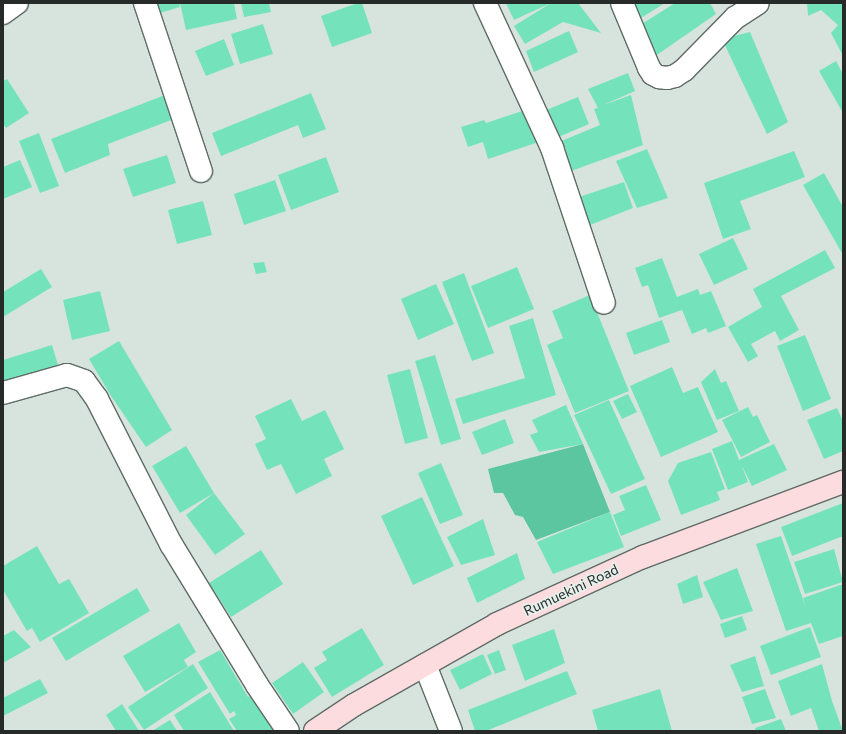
<!DOCTYPE html>
<style>
body{margin:0}
#map{position:relative;width:846px;height:734px;overflow:hidden;background:#d7e4de;font-family:Commissioner,sans-serif}
div>[style]{position:absolute}
[style*='--x']{left:calc(var(--x)*1px);top:calc(var(--y)*1px);width:calc(var(--w)*1px);rotate:calc(var(--a)*1deg)}
.green>*{inset:0;background:#5cc6a1}
.building>*{inset:0;background:#74e3bb}
.roads{filter:drop-shadow(1px 0 #5f6b66) drop-shadow(-1px 0 #5f6b66) drop-shadow(0 1px #5f6b66) drop-shadow(0 -1px #5f6b66)}
.street>*{height:22px;margin:-11px;padding:0 11px;transform-origin:11px;border-radius:11px;background:#fff}
.secondary>*{height:22px;margin:-11px;padding:0 11px;transform-origin:11px;border-radius:11px;background:#fcdcde}
span{translate:-50% -50%;white-space:nowrap;text-align:center;line-height:1.15;-webkit-text-stroke:3px #e4f1ec;paint-order:stroke}
.street-label{font-size:14px;color:#262b29}
.frame{position:absolute;inset:0;border:4px solid #262b29;pointer-events:none}
</style>
<div id="map">
<div class="green">
<i style="clip-path:polygon(583px 444px,610px 512px,536px 540px,523px 517px,515px 515px,503px 493px,494px 493px,488px 469px)"></i>
</div>
<div class="building">
<i style="clip-path:polygon(157px 3px,179px 3px,180px 7px,160px 13px)"></i>
<i style="clip-path:polygon(180px 3px,234px 3px,237px 19px,186px 30px)"></i>
<i style="clip-path:polygon(241px 3px,269px 3px,271px 12px,244px 17px)"></i>
<i style="clip-path:polygon(358px 3px,362px 3px,372px 33px,332px 47px,321px 16px)"></i>
<i style="clip-path:polygon(506px 3px,578px 3px,601px 33px,563px 22px,525px 44px,514px 26px,551px 3px,514px 20px)"></i>
<i style="clip-path:polygon(631px 3px,665px 3px,641px 18px)"></i>
<i style="clip-path:polygon(675px 3px,710px 3px,716px 14px,654px 57px,637px 27px)"></i>
<i style="clip-path:polygon(807px 3px,843px 3px,843px 56px,831px 33px,838px 25px,821px 10px,808px 16px)"></i>
<i style="clip-path:polygon(263px 24px,273px 54px,240px 64px,231px 34px)"></i>
<i style="clip-path:polygon(569px 31px,578px 52px,534px 72px,526px 51px)"></i>
<i style="clip-path:polygon(750px 32px,788px 122px,767px 134px,722px 39px)"></i>
<i style="clip-path:polygon(224px 39px,234px 65px,206px 76px,195px 51px)"></i>
<i style="clip-path:polygon(836px 61px,843px 74px,843px 113px,819px 71px)"></i>
<i style="clip-path:polygon(628px 73px,635px 91px,603px 105px,631px 95px,643px 145px,571px 171px,559px 142px,600px 125px,594px 109px,598px 108px,588px 89px)"></i>
<i style="clip-path:polygon(7px 79px,29px 113px,6px 128px,3px 124px,3px 81px)"></i>
<i style="clip-path:polygon(311px 93px,326px 129px,303px 138px,298px 125px,221px 156px,212px 133px)"></i>
<i style="clip-path:polygon(165px 95px,174px 119px,108px 144px,110px 155px,65px 173px,51px 139px)"></i>
<i style="clip-path:polygon(578px 97px,589px 124px,556px 138px,544px 111px)"></i>
<i style="clip-path:polygon(531px 108px,542px 141px,488px 159px,483px 142px,468px 147px,461px 127px,484px 120px,486px 123px)"></i>
<i style="clip-path:polygon(39px 133px,59px 186px,40px 193px,19px 141px)"></i>
<i style="clip-path:polygon(647px 149px,668px 198px,637px 208px,616px 161px)"></i>
<i style="clip-path:polygon(794px 151px,805px 177px,740px 201px,751px 229px,723px 239px,704px 183px)"></i>
<i style="clip-path:polygon(167px 155px,176px 183px,133px 197px,123px 169px)"></i>
<i style="clip-path:polygon(326px 157px,339px 192px,291px 210px,278px 175px)"></i>
<i style="clip-path:polygon(20px 160px,32px 187px,3px 199px,3px 167px)"></i>
<i style="clip-path:polygon(824px 173px,843px 207px,843px 255px,803px 185px)"></i>
<i style="clip-path:polygon(275px 180px,286px 211px,244px 225px,234px 194px)"></i>
<i style="clip-path:polygon(624px 182px,633px 208px,590px 225px,579px 197px)"></i>
<i style="clip-path:polygon(203px 201px,212px 235px,177px 244px,168px 210px)"></i>
<i style="clip-path:polygon(733px 238px,748px 269px,714px 285px,699px 254px)"></i>
<i style="clip-path:polygon(825px 250px,835px 268px,781px 296px,799px 330px,780px 341px,775px 331px,751px 344px,758px 356px,748px 362px,728px 327px,762px 307px,753px 289px)"></i>
<i style="clip-path:polygon(662px 258px,677px 297px,698px 289px,700px 295px,711px 291px,726px 326px,708px 333px,706px 328px,692px 334px,682px 310px,659px 318px,648px 285px,642px 287px,635px 268px)"></i>
<i style="clip-path:polygon(264px 262px,267px 272px,256px 274px,253px 263px)"></i>
<i style="clip-path:polygon(517px 267px,534px 309px,488px 328px,471px 286px)"></i>
<i style="clip-path:polygon(41px 269px,52px 287px,3px 317px,3px 292px)"></i>
<i style="clip-path:polygon(464px 273px,494px 353px,472px 361px,442px 282px)"></i>
<i style="clip-path:polygon(436px 284px,454px 324px,418px 340px,401px 299px)"></i>
<i style="clip-path:polygon(100px 291px,110px 331px,72px 340px,63px 300px)"></i>
<i style="clip-path:polygon(590px 295px,629px 391px,575px 413px,547px 345px,563px 338px,552px 311px)"></i>
<i style="clip-path:polygon(533px 318px,556px 395px,463px 424px,455px 399px,525px 378px,509px 326px)"></i>
<i style="clip-path:polygon(662px 320px,670px 342px,634px 355px,626px 333px)"></i>
<i style="clip-path:polygon(805px 335px,831px 399px,803px 411px,777px 346px)"></i>
<i style="clip-path:polygon(119px 341px,172px 430px,146px 447px,111px 396px,89px 359px)"></i>
<i style="clip-path:polygon(52px 345px,58px 365px,3px 382px,3px 360px)"></i>
<i style="clip-path:polygon(435px 355px,461px 439px,441px 445px,415px 361px)"></i>
<i style="clip-path:polygon(672px 367px,683px 393px,698px 387px,718px 432px,661px 457px,630px 386px)"></i>
<i style="clip-path:polygon(410px 369px,428px 438px,405px 444px,387px 375px)"></i>
<i style="clip-path:polygon(715px 369px,721px 383px,726px 381px,739px 411px,717px 420px,701px 382px)"></i>
<i style="clip-path:polygon(628px 394px,637px 412px,622px 419px,613px 401px)"></i>
<i style="clip-path:polygon(291px 399px,302px 421px,325px 410px,344px 449px,324px 459px,332px 476px,296px 494px,281px 464px,267px 470px,255px 444px,266px 439px,255px 416px)"></i>
<i style="clip-path:polygon(609px 400px,645px 479px,611px 494px,574px 415px)"></i>
<i style="clip-path:polygon(566px 405px,583px 444px,539px 452px,530px 435px,538px 432px,532px 420px)"></i>
<i style="clip-path:polygon(748px 407px,753px 417px,757px 415px,770px 442px,741px 457px,722px 420px)"></i>
<i style="clip-path:polygon(837px 408px,843px 421px,843px 451px,824px 459px,807px 420px)"></i>
<i style="clip-path:polygon(505px 419px,514px 443px,482px 455px,472px 432px)"></i>
<i style="clip-path:polygon(732px 441px,739px 460px,774px 444px,787px 470px,752px 486px,742px 466px,748px 482px,728px 490px,712px 449px)"></i>
<i style="clip-path:polygon(186px 446px,214px 493px,180px 513px,152px 466px)"></i>
<i style="clip-path:polygon(711px 452px,725px 489px,717px 492px,720px 500px,681px 515px,668px 481px,678px 463px)"></i>
<i style="clip-path:polygon(441px 463px,463px 515px,440px 524px,418px 473px)"></i>
<i style="clip-path:polygon(646px 485px,661px 520px,621px 536px,613px 515px,625px 510px,619px 496px)"></i>
<i style="clip-path:polygon(214px 493px,245px 534px,215px 555px,186px 515px)"></i>
<i style="clip-path:polygon(422px 497px,454px 566px,413px 585px,381px 516px)"></i>
<i style="clip-path:polygon(843px 503px,843px 536px,792px 556px,781px 527px)"></i>
<i style="clip-path:polygon(610px 512px,624px 547px,553px 574px,537px 542px)"></i>
<i style="clip-path:polygon(483px 519px,495px 555px,461px 565px,447px 537px)"></i>
<i style="clip-path:polygon(781px 536px,806px 608px,803px 598px,843px 584px,843px 636px,819px 644px,811px 623px,786px 631px,756px 544px)"></i>
<i style="clip-path:polygon(37px 546px,59px 584px,69px 579px,89px 613px,40px 642px,32px 628px,27px 631px,3px 590px,3px 566px)"></i>
<i style="clip-path:polygon(834px 549px,843px 582px,805px 594px,794px 562px)"></i>
<i style="clip-path:polygon(261px 550px,283px 584px,231px 617px,209px 583px)"></i>
<i style="clip-path:polygon(517px 553px,525px 579px,477px 603px,467px 578px)"></i>
<i style="clip-path:polygon(737px 568px,753px 611px,721px 620px,703px 582px)"></i>
<i style="clip-path:polygon(697px 575px,703px 597px,683px 604px,677px 584px)"></i>
<i style="clip-path:polygon(137px 588px,150px 611px,66px 661px,52px 638px)"></i>
<i style="clip-path:polygon(742px 616px,747px 630px,725px 638px,720px 624px)"></i>
<i style="clip-path:polygon(179px 623px,196px 652px,184px 660px,188px 667px,145px 692px,123px 656px)"></i>
<i style="clip-path:polygon(810px 627px,821px 657px,771px 675px,760px 646px)"></i>
<i style="clip-path:polygon(362px 628px,384px 665px,332px 697px,314px 668px,327px 660px,322px 652px)"></i>
<i style="clip-path:polygon(554px 629px,565px 663px,525px 681px,512px 645px)"></i>
<i style="clip-path:polygon(14px 630px,31px 647px,3px 663px,3px 636px)"></i>
<i style="clip-path:polygon(220px 650px,248px 697px,250px 696px,276px 731px,237px 731px,229px 719px,236px 715px,234px 711px,230px 714px,198px 662px)"></i>
<i style="clip-path:polygon(499px 650px,506px 670px,495px 674px,487px 655px)"></i>
<i style="clip-path:polygon(483px 654px,492px 674px,460px 690px,450px 670px)"></i>
<i style="clip-path:polygon(755px 656px,764px 686px,742px 692px,730px 665px)"></i>
<i style="clip-path:polygon(303px 662px,324px 692px,293px 714px,272px 683px)"></i>
<i style="clip-path:polygon(193px 664px,208px 688px,144px 730px,128px 707px)"></i>
<i style="clip-path:polygon(822px 664px,832px 701px,843px 731px,819px 731px,811px 708px,791px 716px,778px 681px)"></i>
<i style="clip-path:polygon(567px 671px,577px 694px,486px 731px,475px 731px,468px 710px)"></i>
<i style="clip-path:polygon(40px 679px,48px 693px,3px 716px,3px 698px)"></i>
<i style="clip-path:polygon(660px 689px,672px 731px,598px 731px,592px 710px)"></i>
<i style="clip-path:polygon(765px 689px,776px 718px,752px 724px,742px 697px)"></i>
<i style="clip-path:polygon(210px 692px,234px 731px,184px 731px,174px 715px)"></i>
<i style="clip-path:polygon(122px 704px,139px 731px,116px 731px,106px 715px)"></i>
<i style="clip-path:polygon(781px 719px,786px 731px,756px 731px,755px 728px)"></i>
<i style="clip-path:polygon(170px 720px,177px 731px,152px 731px)"></i>
</div>
<div class="roads">
<div class="street">
<i style="--x:145;--y:3;--w:177;--a:71.6"></i>
<i style="--x:485;--y:3;--w:160;--a:65.2"></i>
<i style="--x:552;--y:148;--w:163;--a:71.5"></i>
<i style="--x:622;--y:3;--w:70;--a:67.4"></i>
<i style="--x:649;--y:68;--w:7;--a:56"></i>
<i style="--x:653;--y:74;--w:7;--a:27"></i>
<i style="--x:659;--y:77;--w:8;--a:7"></i>
<i style="--x:667;--y:78;--w:8;--a:-14"></i>
<i style="--x:675;--y:76;--w:11;--a:-34"></i>
<i style="--x:684;--y:70;--w:73;--a:-45.6"></i>
<i style="--x:735;--y:18;--w:27;--a:-33"></i>
<i style="--x:3;--y:13;--w:17;--a:-36"></i>
<i style="--x:3;--y:393;--w:66;--a:-15.7"></i>
<i style="--x:67;--y:375;--w:18;--a:19"></i>
<i style="--x:84;--y:381;--w:22;--a:54"></i>
<i style="--x:97;--y:399;--w:163;--a:63"></i>
<i style="--x:171;--y:544;--w:165;--a:58.6"></i>
<i style="--x:257;--y:685;--w:55;--a:56"></i>
<i style="--x:425;--y:665;--w:71;--a:68.5"></i>
</div>
<div class="secondary">
<i style="--x:315;--y:731;--w:47;--a:-33.7"></i>
<i style="--x:354;--y:705;--w:164;--a:-29.5"></i>
<i style="--x:497;--y:624;--w:161;--a:-24.7"></i>
<i style="--x:643;--y:557;--w:214;--a:-20.6"></i>
</div>
</div>
<div class="street-label">
<span style="left:571px;top:590px;rotate:-25deg">Rumuekini Road</span>
</div>
<div class="frame"></div>
</div>
